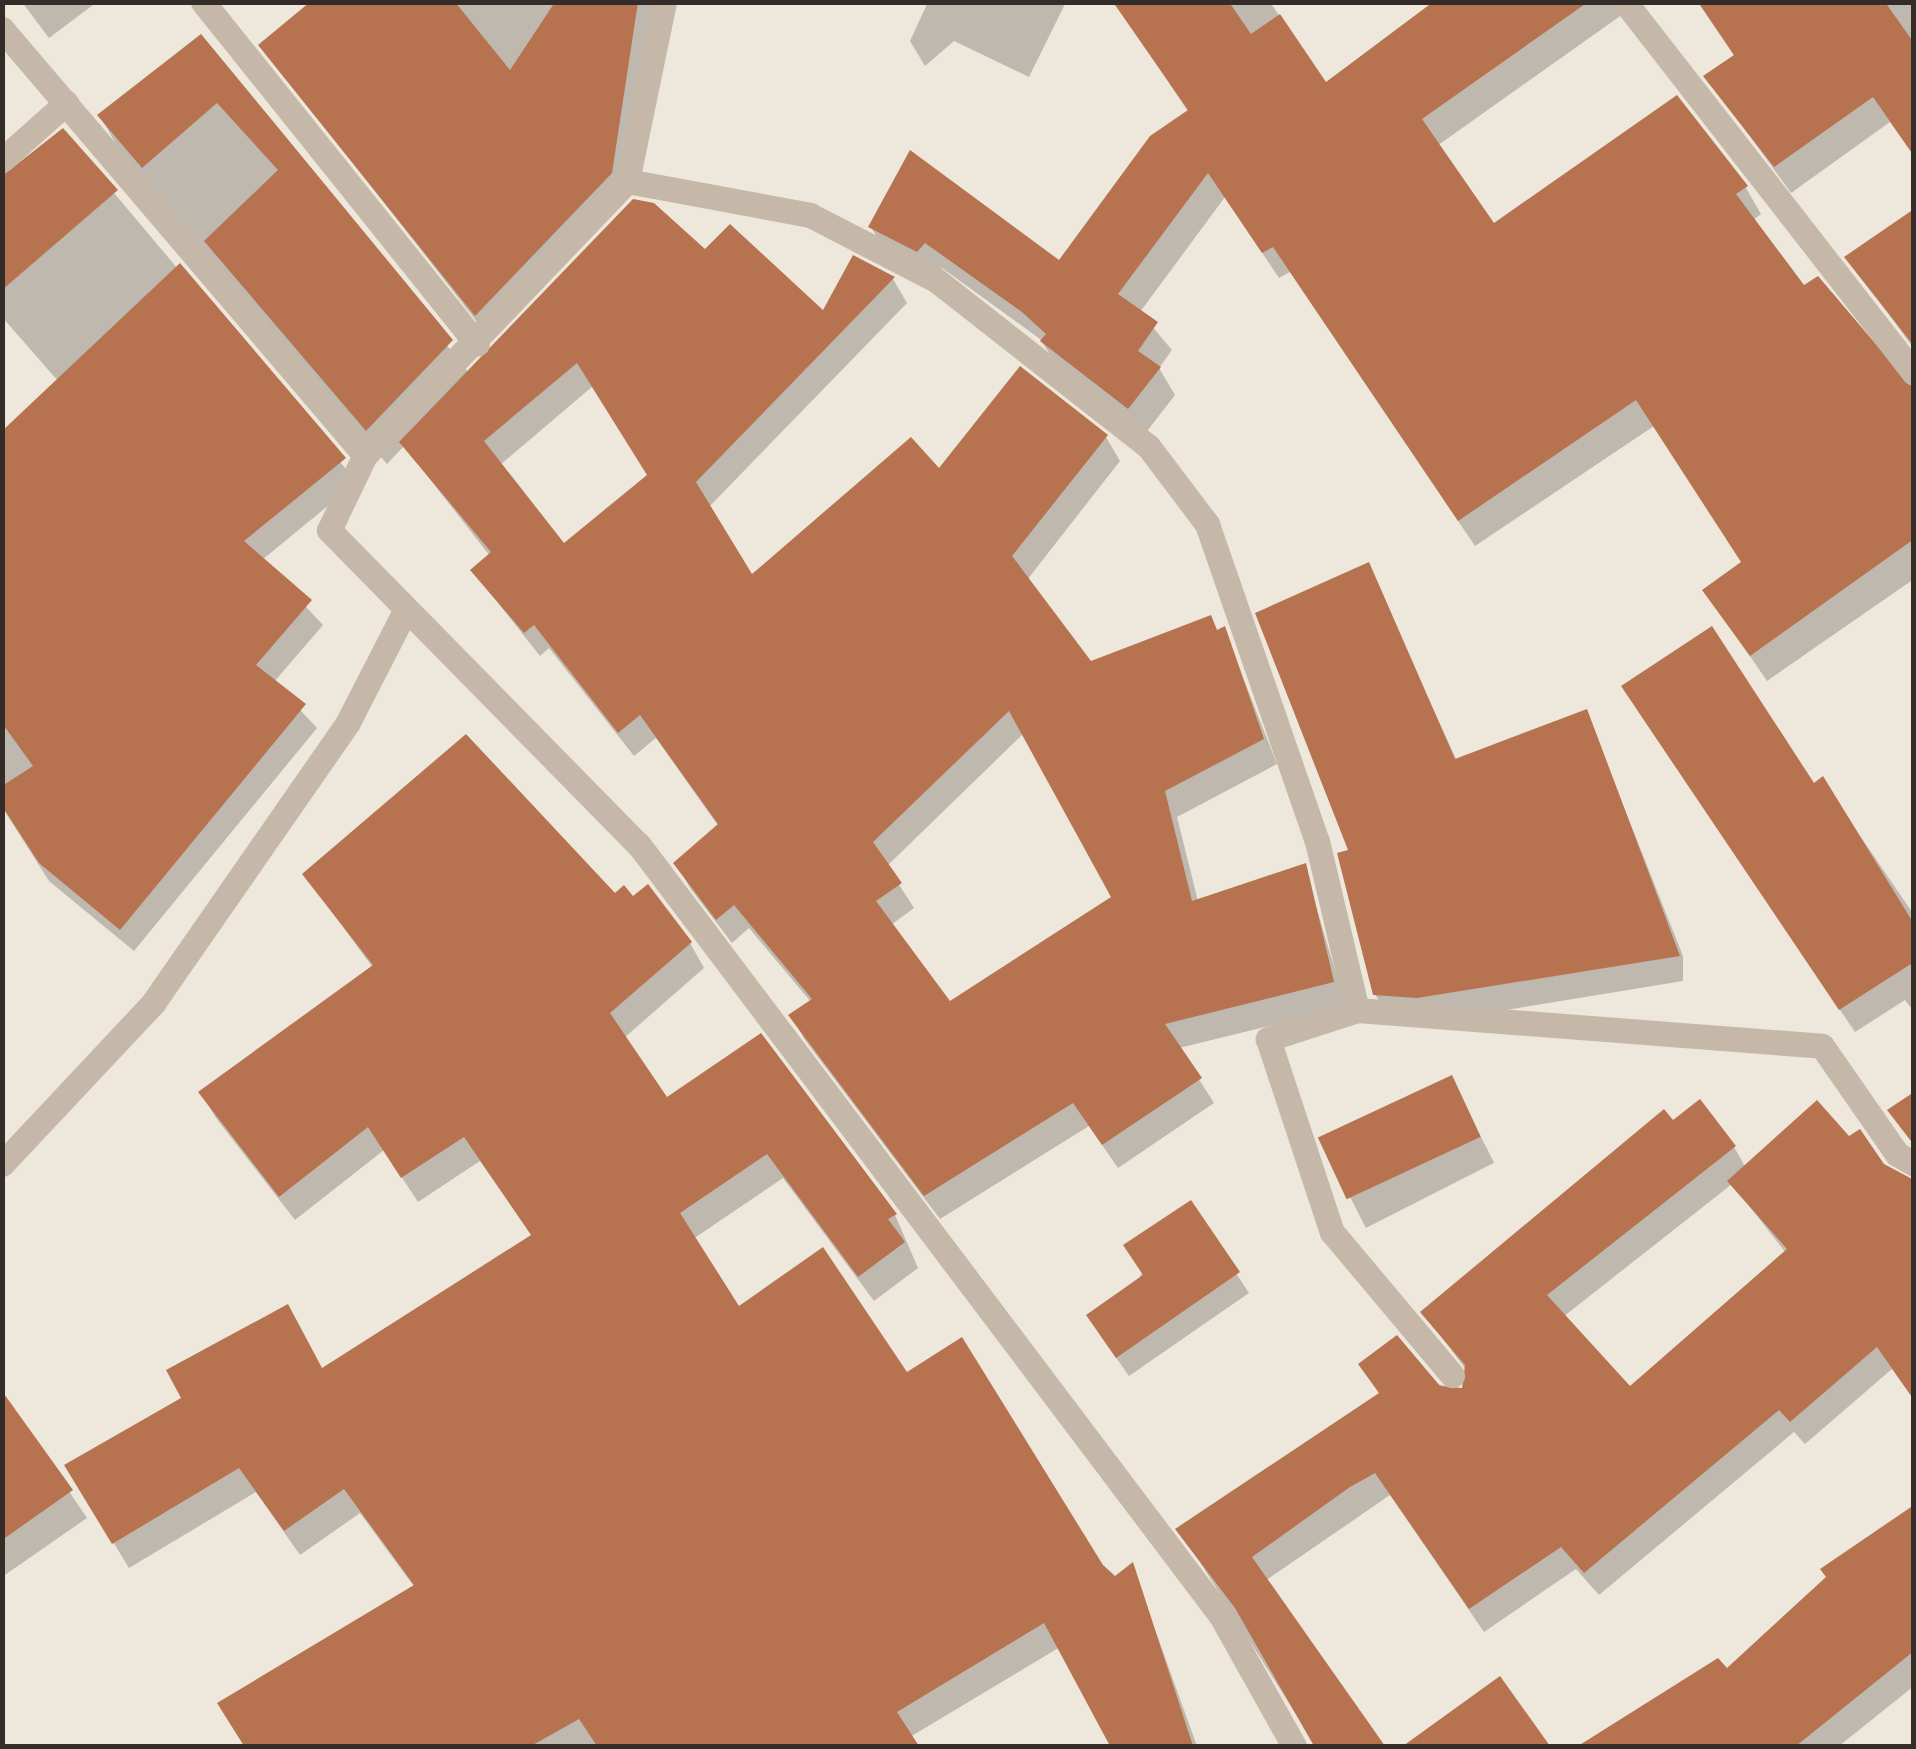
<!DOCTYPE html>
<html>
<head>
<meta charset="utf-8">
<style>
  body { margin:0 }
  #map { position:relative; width:1916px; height:1749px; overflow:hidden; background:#eee7db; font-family:"Noto Sans",sans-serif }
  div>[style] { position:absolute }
  .shadow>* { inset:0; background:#0003; transform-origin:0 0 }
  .building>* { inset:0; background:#b77350; transform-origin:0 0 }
  .minor>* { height:25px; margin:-12.5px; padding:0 12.5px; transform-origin:12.5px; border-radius:12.5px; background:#c5b8a9 }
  span { translate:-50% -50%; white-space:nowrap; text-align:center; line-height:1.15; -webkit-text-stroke:8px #f7f1e7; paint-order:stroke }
  .frame { position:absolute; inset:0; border:5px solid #332c28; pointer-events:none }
</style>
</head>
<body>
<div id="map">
  <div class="shadow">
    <div style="clip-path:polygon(22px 2px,97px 2px,49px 38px)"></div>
    <div style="clip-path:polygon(390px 2px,654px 2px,626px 201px,492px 341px,261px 45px)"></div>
    <div style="clip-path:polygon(928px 2px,1066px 2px,1029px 77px,954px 41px,925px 66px,910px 41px)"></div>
    <div style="clip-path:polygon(1139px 2px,1270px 2px,1326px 86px,1437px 2px,1640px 2px,1437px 146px,1493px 227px,1676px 98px,1746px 188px,1761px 214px,1753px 220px,1804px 288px,1914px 391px,1914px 579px,1767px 681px,1705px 591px,1743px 564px,1654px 426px,1475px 546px,1290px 272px,1279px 278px,1225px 197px,1140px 312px,1172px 350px,1159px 368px,1175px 395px,1144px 435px,1059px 368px,1040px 339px,942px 268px,933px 278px,887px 254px,871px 227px,1060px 264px,1189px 113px,1123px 14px)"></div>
    <div style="clip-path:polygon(1698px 2px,1914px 2px,1914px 156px,1890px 122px,1791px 193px,1707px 77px,1735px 57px)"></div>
    <div style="clip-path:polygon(evenodd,201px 38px,469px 373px,705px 252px,823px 315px,854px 259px,893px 279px,907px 303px,708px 508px,752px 578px,939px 472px,1106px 437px,1120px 461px,1027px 580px,1090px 664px,1224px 629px,1277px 764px,1177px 817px,1198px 901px,1304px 866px,1346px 1007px,1179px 1048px,1214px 1103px,1118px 1168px,1089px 1126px,940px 1219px,805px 1040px,791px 1016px,811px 1002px,749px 928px,732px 943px,690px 888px,676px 863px,719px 827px,656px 738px,634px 756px,549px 648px,540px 656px,473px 571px,490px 556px,404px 446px,387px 464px,120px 151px,100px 116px,201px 38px,593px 386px,649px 476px,563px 546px,500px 465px,593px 386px,201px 38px,1024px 733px,1114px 897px,949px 1005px,891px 925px,914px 908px,887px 866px,1024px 733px)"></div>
    <div style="clip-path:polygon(62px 131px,357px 482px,262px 560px,323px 625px,274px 682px,317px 728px,134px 951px,49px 881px,2px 807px,2px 432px,58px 381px,2px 317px,2px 165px,7px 172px)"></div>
    <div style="clip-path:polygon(1914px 212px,1914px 349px,1848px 258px)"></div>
    <div style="clip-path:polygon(1368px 566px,1457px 761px,1586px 712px,1683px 956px,1683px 981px,1432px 1022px,1389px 1018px,1375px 994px,1351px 851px)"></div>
    <div style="clip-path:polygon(1638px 711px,1813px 786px,1822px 780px,1914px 915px,1914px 1012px,1905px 1000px,1855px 1032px)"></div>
    <div style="clip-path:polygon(305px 875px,614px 896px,690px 943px,704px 968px,624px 1038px,666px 1100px,895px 1215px,918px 1268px,874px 1301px,783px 1178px,693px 1239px,738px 1309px,907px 1375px,1114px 1579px,1132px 1566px,1197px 1746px,1113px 1746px,1060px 1647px,910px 1737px,916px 1746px,246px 1746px,221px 1704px,415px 1588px,360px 1513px,300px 1555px,256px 1492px,129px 1568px,82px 1491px,322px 1371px,533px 1237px,480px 1161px,418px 1202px,384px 1150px,295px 1220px,216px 1118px,201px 1093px,373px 968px)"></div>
    <div style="left:1451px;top:1078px;width:95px;height:144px;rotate:63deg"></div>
    <div style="clip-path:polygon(evenodd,1672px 1123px,1734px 1147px,1746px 1168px,1914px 1214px,1914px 1400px,1892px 1369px,1805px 1444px,1794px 1432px,1599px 1595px,1576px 1569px,1484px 1632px,1390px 1495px,1265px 1581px,1368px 1730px,1344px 1746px,1316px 1746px,1179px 1529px,1380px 1395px,1361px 1364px,1464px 1391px,1467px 1371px,1423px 1312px,1672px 1123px,1732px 1184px,1786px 1253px,1629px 1389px,1563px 1317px,1732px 1184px)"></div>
    <div style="clip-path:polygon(1190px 1203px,1249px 1293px,1129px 1376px,1100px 1335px)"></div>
    <div style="clip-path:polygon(2px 1422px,31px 1435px,87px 1518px,2px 1577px)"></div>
    <div style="clip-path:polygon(1914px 1508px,1914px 1686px,1839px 1746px,1583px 1746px,1718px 1661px,1726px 1671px)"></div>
    <div style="clip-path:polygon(1499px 1680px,1547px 1746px,1441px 1746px,1431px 1729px)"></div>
  </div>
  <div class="building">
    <div style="clip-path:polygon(310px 2px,455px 2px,510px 70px,555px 2px,638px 2px,612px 173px,475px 316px,258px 45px)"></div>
    <div style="clip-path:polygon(1113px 2px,1229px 2px,1251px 34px,1280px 14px,1326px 82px,1433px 2px,1588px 2px,1422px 119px,1494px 223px,1677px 95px,1748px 186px,1736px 194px,1804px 285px,1818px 276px,1914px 389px,1914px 539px,1750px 656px,1702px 590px,1741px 562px,1636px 400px,1458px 521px,1273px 247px,1262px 253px,1208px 173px,1118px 294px,1158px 322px,1138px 351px,1161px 367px,1128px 409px,1040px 341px,1046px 334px,1022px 312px,925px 243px,917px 252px,868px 227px,910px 150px,1059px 260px,1150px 136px,1188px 110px)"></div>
    <div style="clip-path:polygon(1698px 2px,1885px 2px,1914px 43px,1914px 156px,1873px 97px,1774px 167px,1703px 76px,1734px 55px)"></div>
    <div style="clip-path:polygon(201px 34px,453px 340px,366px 431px,204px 241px,278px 170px,217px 103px,142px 168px,97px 115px)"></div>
    <div style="clip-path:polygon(63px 128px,118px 190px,2px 290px,2px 176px)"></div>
    <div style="clip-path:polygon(evenodd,633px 199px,654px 203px,705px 249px,730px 224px,823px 310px,853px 255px,895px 277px,696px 482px,752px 574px,911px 437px,939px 468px,1020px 366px,1108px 435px,1012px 556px,1091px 661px,1211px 615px,1217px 630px,1225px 626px,1264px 739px,1165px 791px,1192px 901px,1306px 863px,1334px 982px,1165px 1024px,1202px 1078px,1102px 1145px,1073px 1103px,924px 1196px,788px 1015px,812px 999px,734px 905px,716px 920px,673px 863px,718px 824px,640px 715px,618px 733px,534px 625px,524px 633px,470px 570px,491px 552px,399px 442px,633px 199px,577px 363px,647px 475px,564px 543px,484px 441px,577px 363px,633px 199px,1009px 711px,1111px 897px,950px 1001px,876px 901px,902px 883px,873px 842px,1009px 711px)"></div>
    <div style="clip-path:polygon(1914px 209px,1914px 346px,1844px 257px)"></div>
    <div style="clip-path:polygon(180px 263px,346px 458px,244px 541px,312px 600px,256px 665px,306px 704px,120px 930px,39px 863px,2px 806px,2px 786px,33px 766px,2px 723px,2px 431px)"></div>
    <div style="clip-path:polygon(1369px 562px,1455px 759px,1587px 709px,1680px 956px,1417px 998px,1373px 995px,1337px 853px,1348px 850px,1255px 613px)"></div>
    <div style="clip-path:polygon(1712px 626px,1814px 783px,1823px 776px,1914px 924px,1914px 962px,1839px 1010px,1621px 686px)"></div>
    <div style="clip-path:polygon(466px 734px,615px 893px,624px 885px,633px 896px,648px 884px,692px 942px,610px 1013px,667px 1097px,761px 1033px,897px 1214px,888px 1219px,905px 1242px,858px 1277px,767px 1154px,680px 1213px,739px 1306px,823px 1247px,907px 1372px,962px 1337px,1103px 1565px,1115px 1576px,1133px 1562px,1193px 1746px,1110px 1746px,1044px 1623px,897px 1712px,919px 1746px,597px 1746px,579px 1719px,531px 1746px,244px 1746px,217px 1703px,414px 1585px,344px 1489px,284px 1531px,239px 1468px,112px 1544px,64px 1465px,181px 1398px,166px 1370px,288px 1304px,322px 1368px,531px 1235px,464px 1137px,401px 1178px,368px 1127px,279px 1197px,198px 1092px,373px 965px,302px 874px)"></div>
    <div style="left:1452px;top:1075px;width:68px;height:148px;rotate:65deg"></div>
    <div style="clip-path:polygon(1914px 1092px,1914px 1145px,1887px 1110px)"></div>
    <div style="clip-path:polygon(1700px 1099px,1736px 1146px,1547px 1295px,1630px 1386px,1787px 1249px,1727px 1181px,1817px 1100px,1849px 1136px,1860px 1129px,1884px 1164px,1914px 1180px,1914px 1400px,1877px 1347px,1790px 1422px,1779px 1410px,1584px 1573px,1561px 1547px,1469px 1609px,1375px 1473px,1350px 1487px,1252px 1557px,1385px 1746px,1314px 1746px,1235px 1608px,1175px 1529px,1379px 1393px,1358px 1364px,1397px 1335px,1440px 1386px,1462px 1388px,1465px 1365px,1420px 1312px,1664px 1109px,1673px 1120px)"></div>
    <div style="clip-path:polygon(1191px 1200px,1240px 1272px,1116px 1358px,1086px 1315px,1143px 1275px,1123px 1245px)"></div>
    <div style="clip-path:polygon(2px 1391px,73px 1490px,2px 1540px)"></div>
    <div style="clip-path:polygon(1914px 1505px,1914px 1651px,1796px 1746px,1578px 1746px,1718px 1658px,1727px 1668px,1826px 1577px,1820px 1569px)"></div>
    <div style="clip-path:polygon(1500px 1676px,1550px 1746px,1403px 1746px)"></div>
  </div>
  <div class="minor">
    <div style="left:203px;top:2px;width:438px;rotate:51.3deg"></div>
    <div style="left:664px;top:2px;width:183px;rotate:101.7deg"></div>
    <div style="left:627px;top:181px;width:379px;rotate:133.7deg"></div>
    <div style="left:365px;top:455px;width:83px;rotate:115.6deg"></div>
    <div style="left:329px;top:530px;width:442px;rotate:45.5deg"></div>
    <div style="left:639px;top:845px;width:966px;rotate:52.95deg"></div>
    <div style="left:1221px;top:1616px;width:149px;rotate:60.7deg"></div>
    <div style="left:1625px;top:2px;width:470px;rotate:52.1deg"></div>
    <div style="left:2px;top:29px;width:560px;rotate:49.57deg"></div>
    <div style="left:2px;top:160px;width:86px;rotate:-41.7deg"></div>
    <div style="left:627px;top:181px;width:186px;rotate:10.5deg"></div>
    <div style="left:810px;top:215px;width:142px;rotate:27.3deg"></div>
    <div style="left:936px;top:280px;width:269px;rotate:38.1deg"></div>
    <div style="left:1148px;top:446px;width:98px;rotate:52.9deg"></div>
    <div style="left:1207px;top:524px;width:336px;rotate:70.9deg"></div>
    <div style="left:1317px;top:841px;width:174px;rotate:76.7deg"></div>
    <div style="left:1357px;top:1010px;width:94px;rotate:162deg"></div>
    <div style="left:1268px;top:1039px;width:203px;rotate:71.7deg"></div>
    <div style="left:1332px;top:1232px;width:187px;rotate:50deg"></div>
    <div style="left:1357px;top:1010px;width:466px;rotate:4.4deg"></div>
    <div style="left:1822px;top:1046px;width:131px;rotate:55.2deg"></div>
    <div style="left:1897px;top:1154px;width:20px;rotate:30deg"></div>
    <div style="left:2px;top:1164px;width:221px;rotate:-46.8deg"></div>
    <div style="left:153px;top:1003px;width:342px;rotate:-55.2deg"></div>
    <div style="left:348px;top:722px;width:125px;rotate:-62.8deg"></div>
  </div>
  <div class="frame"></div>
</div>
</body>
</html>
